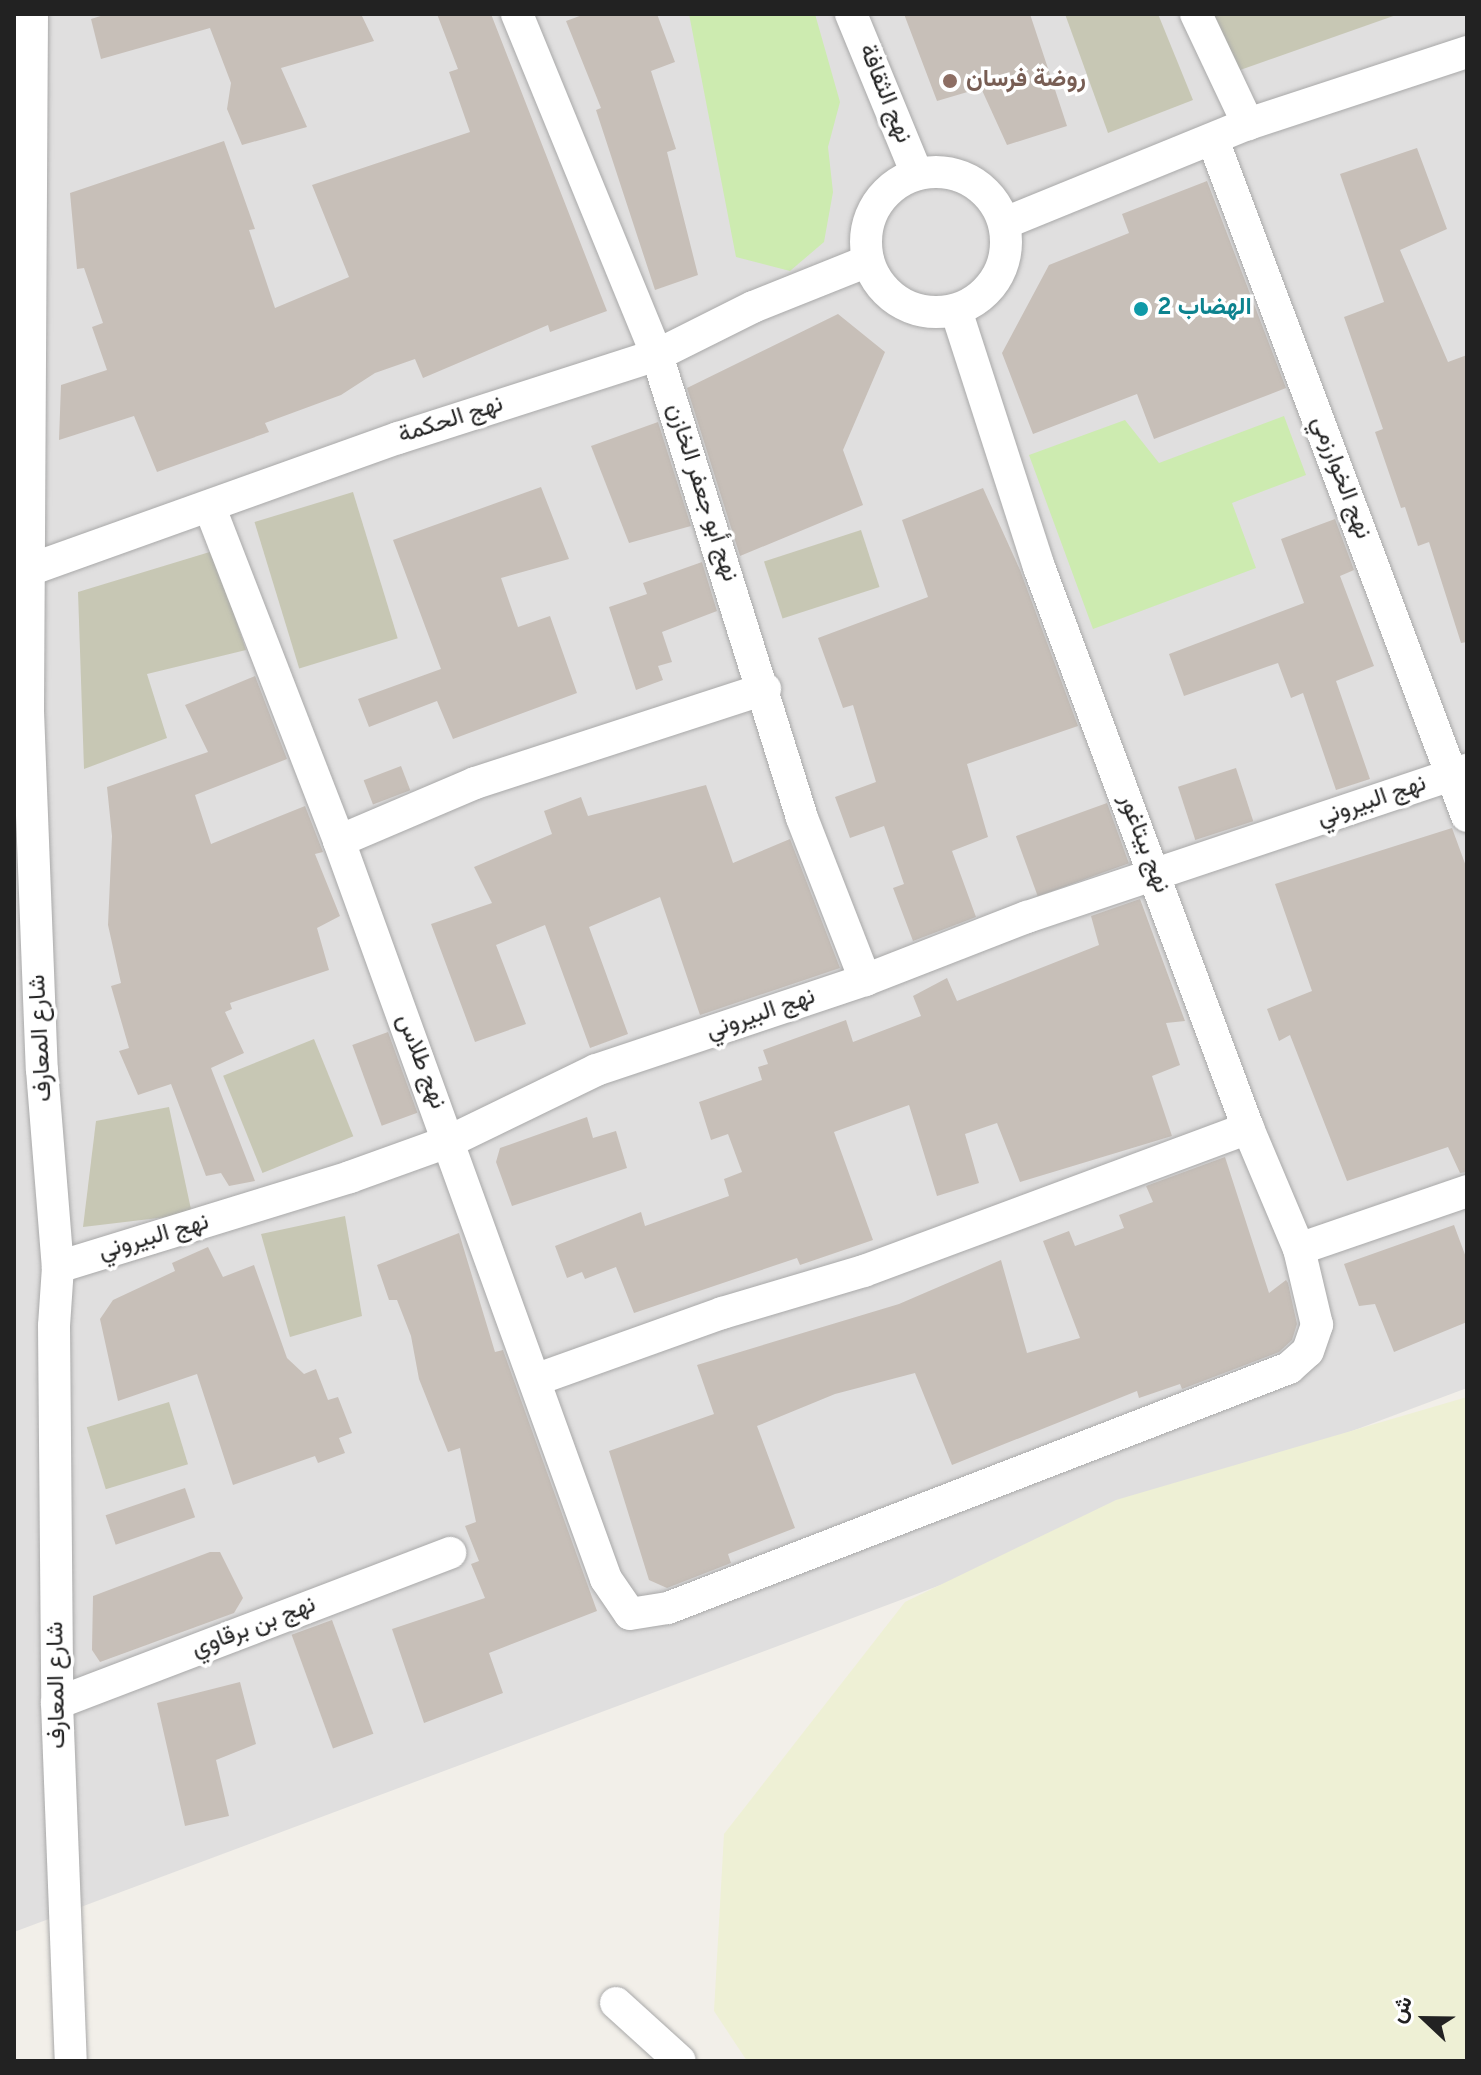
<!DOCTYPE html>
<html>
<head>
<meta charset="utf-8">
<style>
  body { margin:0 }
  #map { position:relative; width:1481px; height:2075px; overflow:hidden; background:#f2efe9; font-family:Overpass,Vazirmatn,sans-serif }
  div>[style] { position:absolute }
  .residential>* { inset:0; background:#e0dfdf }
  .construction>* { inset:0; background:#c7c7b4; transform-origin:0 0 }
  .farmland>* { inset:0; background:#eef0d5 }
  .grass>* { inset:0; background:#cdebb0 }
  .building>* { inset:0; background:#c7bfb8; transform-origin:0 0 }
  .roads { filter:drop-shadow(0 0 2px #a9a9a9) drop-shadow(0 0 2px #a9a9a9) }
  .minor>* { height:32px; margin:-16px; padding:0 16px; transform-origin:16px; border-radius:16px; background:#fff }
  .minor>.ring { margin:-16px; padding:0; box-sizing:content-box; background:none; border:32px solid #fff; border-radius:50% }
  .dots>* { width:22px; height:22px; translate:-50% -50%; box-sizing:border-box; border:4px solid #fff; border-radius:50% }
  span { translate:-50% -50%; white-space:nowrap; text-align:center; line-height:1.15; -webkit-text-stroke:7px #fff; paint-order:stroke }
  .education-label { font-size:24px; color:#785e54; font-weight:700 }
  .left { translate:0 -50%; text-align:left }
  .street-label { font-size:24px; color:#222 }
  .culture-label { font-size:24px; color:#0d838f; font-weight:700 }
  .frame { position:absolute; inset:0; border:16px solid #222; pointer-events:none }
  .north { position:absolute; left:1385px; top:1979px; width:80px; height:80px; -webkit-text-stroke:6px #fff; paint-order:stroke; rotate:292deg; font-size:22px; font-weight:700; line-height:32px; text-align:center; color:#222 }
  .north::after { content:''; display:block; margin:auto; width:28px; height:36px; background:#222; clip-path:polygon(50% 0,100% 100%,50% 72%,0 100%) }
</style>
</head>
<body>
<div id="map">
  <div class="residential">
    <div style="clip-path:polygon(14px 14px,1467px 14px,1467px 1388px,14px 1932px)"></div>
  </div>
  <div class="construction">
    <div style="clip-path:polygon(1065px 14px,1158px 14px,1193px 100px,1108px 133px)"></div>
    <div style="clip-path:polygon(1205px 14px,1399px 14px,1226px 75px)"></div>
    <div style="left:353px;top:492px;width:153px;height:103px;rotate:73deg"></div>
    <div style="left:861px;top:530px;width:60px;height:102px;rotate:72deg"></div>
    <div style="clip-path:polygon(213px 551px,246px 650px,147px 674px,167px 738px,84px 769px,78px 592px)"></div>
    <div style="left:314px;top:1039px;width:105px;height:98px;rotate:68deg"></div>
    <div style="clip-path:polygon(169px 1107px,192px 1214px,83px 1227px,96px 1121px)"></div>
    <div style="clip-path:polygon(345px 1216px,362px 1316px,290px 1337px,261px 1234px)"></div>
    <div style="left:169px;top:1402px;width:65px;height:86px;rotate:73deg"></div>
  </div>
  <div class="farmland">
    <div style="clip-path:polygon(1467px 1397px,1467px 2061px,747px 2061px,714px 2011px,724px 1834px,905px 1602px,1116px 1500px)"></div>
  </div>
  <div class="grass">
    <div style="clip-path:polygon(689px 14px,815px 14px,840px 102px,828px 147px,833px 192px,824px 242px,790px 271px,736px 257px)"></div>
    <div style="clip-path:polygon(1284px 416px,1306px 475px,1232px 503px,1256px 568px,1093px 629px,1029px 455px,1125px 420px,1159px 463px)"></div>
  </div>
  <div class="building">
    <div style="clip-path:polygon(107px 14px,361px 14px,374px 41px,281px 68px,307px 127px,242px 145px,227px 109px,231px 83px,210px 28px,101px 59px,91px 19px)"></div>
    <div style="clip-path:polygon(437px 14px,491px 14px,607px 311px,550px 332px,548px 325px,423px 378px,415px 359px,375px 373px,341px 395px,265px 423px,269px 432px,157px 472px,134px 416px,59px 440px,61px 385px,107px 370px,92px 327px,103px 323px,84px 268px,77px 269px,70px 193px,224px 141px,255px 229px,249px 230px,275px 308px,349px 277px,312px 185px,470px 132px,449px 72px,458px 69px)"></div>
    <div style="clip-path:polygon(585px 14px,657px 14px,675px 62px,651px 71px,676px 149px,667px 152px,698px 275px,655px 290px,596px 110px,601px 108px,566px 21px)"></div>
    <div style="clip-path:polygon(904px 14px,1030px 14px,1067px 126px,1007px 145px,981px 88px,937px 101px)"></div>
    <div style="clip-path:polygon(1417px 148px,1447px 229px,1400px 250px,1448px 362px,1467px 355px,1467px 642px,1461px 643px,1429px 542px,1418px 546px,1405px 507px,1401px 508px,1375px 432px,1383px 429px,1344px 317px,1384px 302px,1340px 174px)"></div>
    <div style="clip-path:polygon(1207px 181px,1286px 388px,1154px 439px,1137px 394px,1033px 434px,1002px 353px,1049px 265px,1129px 233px,1122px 214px)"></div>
    <div style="clip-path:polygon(838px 314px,885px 352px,843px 450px,863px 505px,740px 556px,687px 388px)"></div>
    <div style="clip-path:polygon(658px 422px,691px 526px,629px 543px,591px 446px)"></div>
    <div style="clip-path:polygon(541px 487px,569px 559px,501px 578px,518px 627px,550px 616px,577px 693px,453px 739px,437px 701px,369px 727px,358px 699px,441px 669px,393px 540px)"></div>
    <div style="clip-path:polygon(983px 488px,1020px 570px,1078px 726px,967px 764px,988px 837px,952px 851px,976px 917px,913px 941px,893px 888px,904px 884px,884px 826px,850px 838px,835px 797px,876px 782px,853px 705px,843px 708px,818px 638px,928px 597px,902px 520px)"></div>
    <div style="clip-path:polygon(1335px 519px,1354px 570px,1340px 576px,1374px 666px,1336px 681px,1370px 779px,1336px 790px,1303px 693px,1291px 698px,1278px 663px,1184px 696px,1169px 654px,1304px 603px,1281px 539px)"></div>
    <div style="clip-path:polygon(702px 562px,717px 611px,662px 632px,672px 662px,658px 666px,663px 680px,636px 690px,609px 607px,647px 594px,643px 583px)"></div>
    <div style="clip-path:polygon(255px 676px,287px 759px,195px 795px,211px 844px,305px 806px,323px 852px,315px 854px,340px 916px,317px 928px,329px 970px,230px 1003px,232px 1009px,225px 1012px,244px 1053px,211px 1068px,255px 1181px,229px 1186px,221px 1173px,206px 1176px,171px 1084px,138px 1095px,119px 1051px,129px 1048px,111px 986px,121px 983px,108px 925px,112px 836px,107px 787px,208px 752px,185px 705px)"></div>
    <div style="left:401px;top:766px;width:26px;height:40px;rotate:69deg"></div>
    <div style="left:1236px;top:768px;width:56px;height:61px;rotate:72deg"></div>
    <div style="clip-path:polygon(706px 785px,733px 863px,790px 839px,840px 968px,700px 1015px,660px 897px,589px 927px,628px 1034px,590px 1048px,545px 925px,496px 945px,526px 1024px,475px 1042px,431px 924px,492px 903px,474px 867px,552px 834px,544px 811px,581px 797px,588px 816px)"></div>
    <div style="left:1107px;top:803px;width:64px;height:97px;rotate:70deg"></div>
    <div style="clip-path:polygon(1452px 828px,1467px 869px,1467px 1172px,1460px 1173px,1448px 1147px,1347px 1181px,1290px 1035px,1279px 1041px,1267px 1009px,1312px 991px,1275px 884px)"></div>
    <div style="clip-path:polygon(1140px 899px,1185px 1021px,1166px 1023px,1180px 1065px,1152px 1076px,1172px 1136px,1020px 1182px,997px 1123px,965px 1134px,979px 1183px,937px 1196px,909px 1105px,834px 1132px,873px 1240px,800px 1265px,797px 1258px,634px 1313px,616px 1267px,585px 1279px,582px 1272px,567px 1278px,555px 1246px,641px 1212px,645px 1226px,729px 1196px,724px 1179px,742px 1172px,728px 1134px,711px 1140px,699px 1102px,762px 1080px,758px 1067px,768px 1064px,763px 1050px,846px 1020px,853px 1042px,921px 1016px,913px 996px,947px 978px,957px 1001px,1099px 945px,1091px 916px)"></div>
    <div style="left:388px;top:1032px;width:86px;height:38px;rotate:70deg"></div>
    <div style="clip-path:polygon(587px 1117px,593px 1138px,616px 1131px,627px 1168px,512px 1206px,496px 1162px,500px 1148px)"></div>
    <div style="clip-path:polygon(1225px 1157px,1269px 1293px,1286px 1280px,1288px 1283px,1297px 1324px,1292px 1340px,1279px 1352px,1182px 1389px,1180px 1384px,1139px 1398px,1137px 1391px,952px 1465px,915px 1373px,835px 1394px,757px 1426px,795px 1528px,728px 1554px,731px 1563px,667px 1588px,649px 1580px,609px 1451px,714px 1414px,697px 1365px,899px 1304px,1001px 1260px,1027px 1353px,1080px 1338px,1043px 1241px,1069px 1231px,1075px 1246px,1124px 1228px,1119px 1215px,1153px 1202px,1146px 1186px)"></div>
    <div style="clip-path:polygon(1454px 1225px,1467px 1260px,1467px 1322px,1394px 1352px,1375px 1304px,1359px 1306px,1344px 1264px)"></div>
    <div style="clip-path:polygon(459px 1233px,495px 1352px,503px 1350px,597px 1611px,489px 1653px,503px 1693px,424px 1723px,392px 1629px,485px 1598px,471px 1564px,479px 1561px,465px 1526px,476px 1522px,460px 1448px,448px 1452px,419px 1379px,411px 1336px,397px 1300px,389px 1300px,377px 1265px)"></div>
    <div style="clip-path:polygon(208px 1247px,223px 1277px,254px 1265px,287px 1358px,304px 1374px,316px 1369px,328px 1400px,338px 1397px,352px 1433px,339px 1438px,345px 1453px,318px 1463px,315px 1456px,233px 1485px,197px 1374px,118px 1401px,100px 1319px,113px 1300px,175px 1271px,172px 1263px)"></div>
    <div style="left:185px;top:1488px;width:31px;height:84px;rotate:71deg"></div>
    <div style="clip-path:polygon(210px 1552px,220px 1552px,243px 1598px,234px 1613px,100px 1662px,92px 1650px,93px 1596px)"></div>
    <div style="left:332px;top:1620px;width:121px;height:43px;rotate:70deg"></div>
    <div style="clip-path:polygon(240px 1682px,256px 1744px,216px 1760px,229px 1816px,185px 1826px,157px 1703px)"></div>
  </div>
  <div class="roads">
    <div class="minor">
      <div style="left:32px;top:14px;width:697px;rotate:90.33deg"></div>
      <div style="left:28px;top:711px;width:359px;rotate:87.8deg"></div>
      <div style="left:42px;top:1070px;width:198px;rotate:85.4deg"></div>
      <div style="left:58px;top:1267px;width:59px;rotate:93.9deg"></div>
      <div style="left:54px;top:1326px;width:377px;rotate:89.5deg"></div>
      <div style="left:57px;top:1703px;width:358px;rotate:87.8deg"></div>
      <div style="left:517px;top:14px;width:369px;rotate:67.7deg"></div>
      <div style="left:657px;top:355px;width:485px;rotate:72.6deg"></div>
      <div style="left:802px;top:818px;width:174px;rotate:68.7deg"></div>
      <div style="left:851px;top:14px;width:173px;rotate:67.6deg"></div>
      <div style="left:1196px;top:14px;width:122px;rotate:64.7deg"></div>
      <div style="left:1213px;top:140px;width:722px;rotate:69.41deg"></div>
      <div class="ring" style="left:866px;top:172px;width:108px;height:108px"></div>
      <div style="left:1005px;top:223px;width:262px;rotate:-22.2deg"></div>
      <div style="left:1248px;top:124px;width:231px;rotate:-18.2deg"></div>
      <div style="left:210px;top:508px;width:357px;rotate:68.8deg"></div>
      <div style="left:339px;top:841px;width:785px;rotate:70.11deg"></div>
      <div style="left:606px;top:1579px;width:42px;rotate:55.6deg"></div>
      <div style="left:630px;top:1614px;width:38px;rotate:-9deg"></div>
      <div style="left:668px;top:1608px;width:666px;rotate:-21.13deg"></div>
      <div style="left:1289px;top:1368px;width:25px;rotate:-42deg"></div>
      <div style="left:1308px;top:1351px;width:28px;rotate:-71deg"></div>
      <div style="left:1317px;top:1325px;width:78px;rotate:-103.3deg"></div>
      <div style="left:1299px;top:1249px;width:131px;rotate:-112.9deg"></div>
      <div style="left:1248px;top:1128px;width:599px;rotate:-110.43deg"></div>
      <div style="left:1039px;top:567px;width:270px;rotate:-107.9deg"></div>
      <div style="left:29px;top:570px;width:392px;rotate:-19.7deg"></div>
      <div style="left:398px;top:438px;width:272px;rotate:-17.8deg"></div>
      <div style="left:657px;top:355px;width:107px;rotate:-26.6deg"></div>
      <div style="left:753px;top:307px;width:124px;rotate:-21.8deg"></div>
      <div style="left:339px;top:841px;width:148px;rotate:-23.1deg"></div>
      <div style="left:475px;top:783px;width:305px;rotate:-18deg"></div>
      <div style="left:1299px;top:1249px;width:178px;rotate:-19deg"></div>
      <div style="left:58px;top:1267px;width:306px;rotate:-17.1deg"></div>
      <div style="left:350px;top:1177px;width:106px;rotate:-19.8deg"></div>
      <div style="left:450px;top:1141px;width:162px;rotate:-25.9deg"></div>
      <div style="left:596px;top:1070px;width:284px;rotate:-18.5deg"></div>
      <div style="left:865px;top:980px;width:174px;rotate:-21.3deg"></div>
      <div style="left:1027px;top:917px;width:464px;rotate:-18.5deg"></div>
      <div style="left:535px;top:1380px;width:199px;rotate:-19.7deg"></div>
      <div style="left:722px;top:1313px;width:148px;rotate:-16.5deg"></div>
      <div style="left:864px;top:1271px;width:410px;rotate:-20.4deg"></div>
      <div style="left:57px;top:1703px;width:421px;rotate:-20.9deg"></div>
      <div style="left:616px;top:2003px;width:86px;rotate:42.2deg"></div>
    </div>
  </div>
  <div class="dots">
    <div style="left:950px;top:81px;background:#8d6e63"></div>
    <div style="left:1141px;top:309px;background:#0f9aa8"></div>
  </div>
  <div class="education-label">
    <span class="left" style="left:966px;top:81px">روضة فرسان</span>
  </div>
  <div class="street-label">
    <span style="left:884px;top:94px;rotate:68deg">نهج الثقافة</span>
    <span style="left:451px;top:421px;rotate:-18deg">نهج الحكمة</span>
    <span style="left:1340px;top:478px;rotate:69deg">نهج الخوارزمي</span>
    <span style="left:701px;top:493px;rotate:72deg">نهج أبو جعفر الخازن</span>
    <span style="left:1372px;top:802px;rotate:-19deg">نهج البيروني</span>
    <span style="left:1143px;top:844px;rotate:69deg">نهج بيتاغور</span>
    <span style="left:761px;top:1015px;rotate:-19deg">نهج البيروني</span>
    <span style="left:42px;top:1038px;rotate:-93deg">شارع المعارف</span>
    <span style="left:420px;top:1062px;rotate:69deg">نهج طلاس</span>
    <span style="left:154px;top:1238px;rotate:-16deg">نهج البيروني</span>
    <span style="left:254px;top:1628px;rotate:-21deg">نهج بن برقاوي</span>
    <span style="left:58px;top:1685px;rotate:-91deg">شارع المعارف</span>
  </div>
  <div class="culture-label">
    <span class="left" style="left:1157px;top:309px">الهضاب 2</span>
  </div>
  <div class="frame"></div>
  <div class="north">ش</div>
</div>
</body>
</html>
